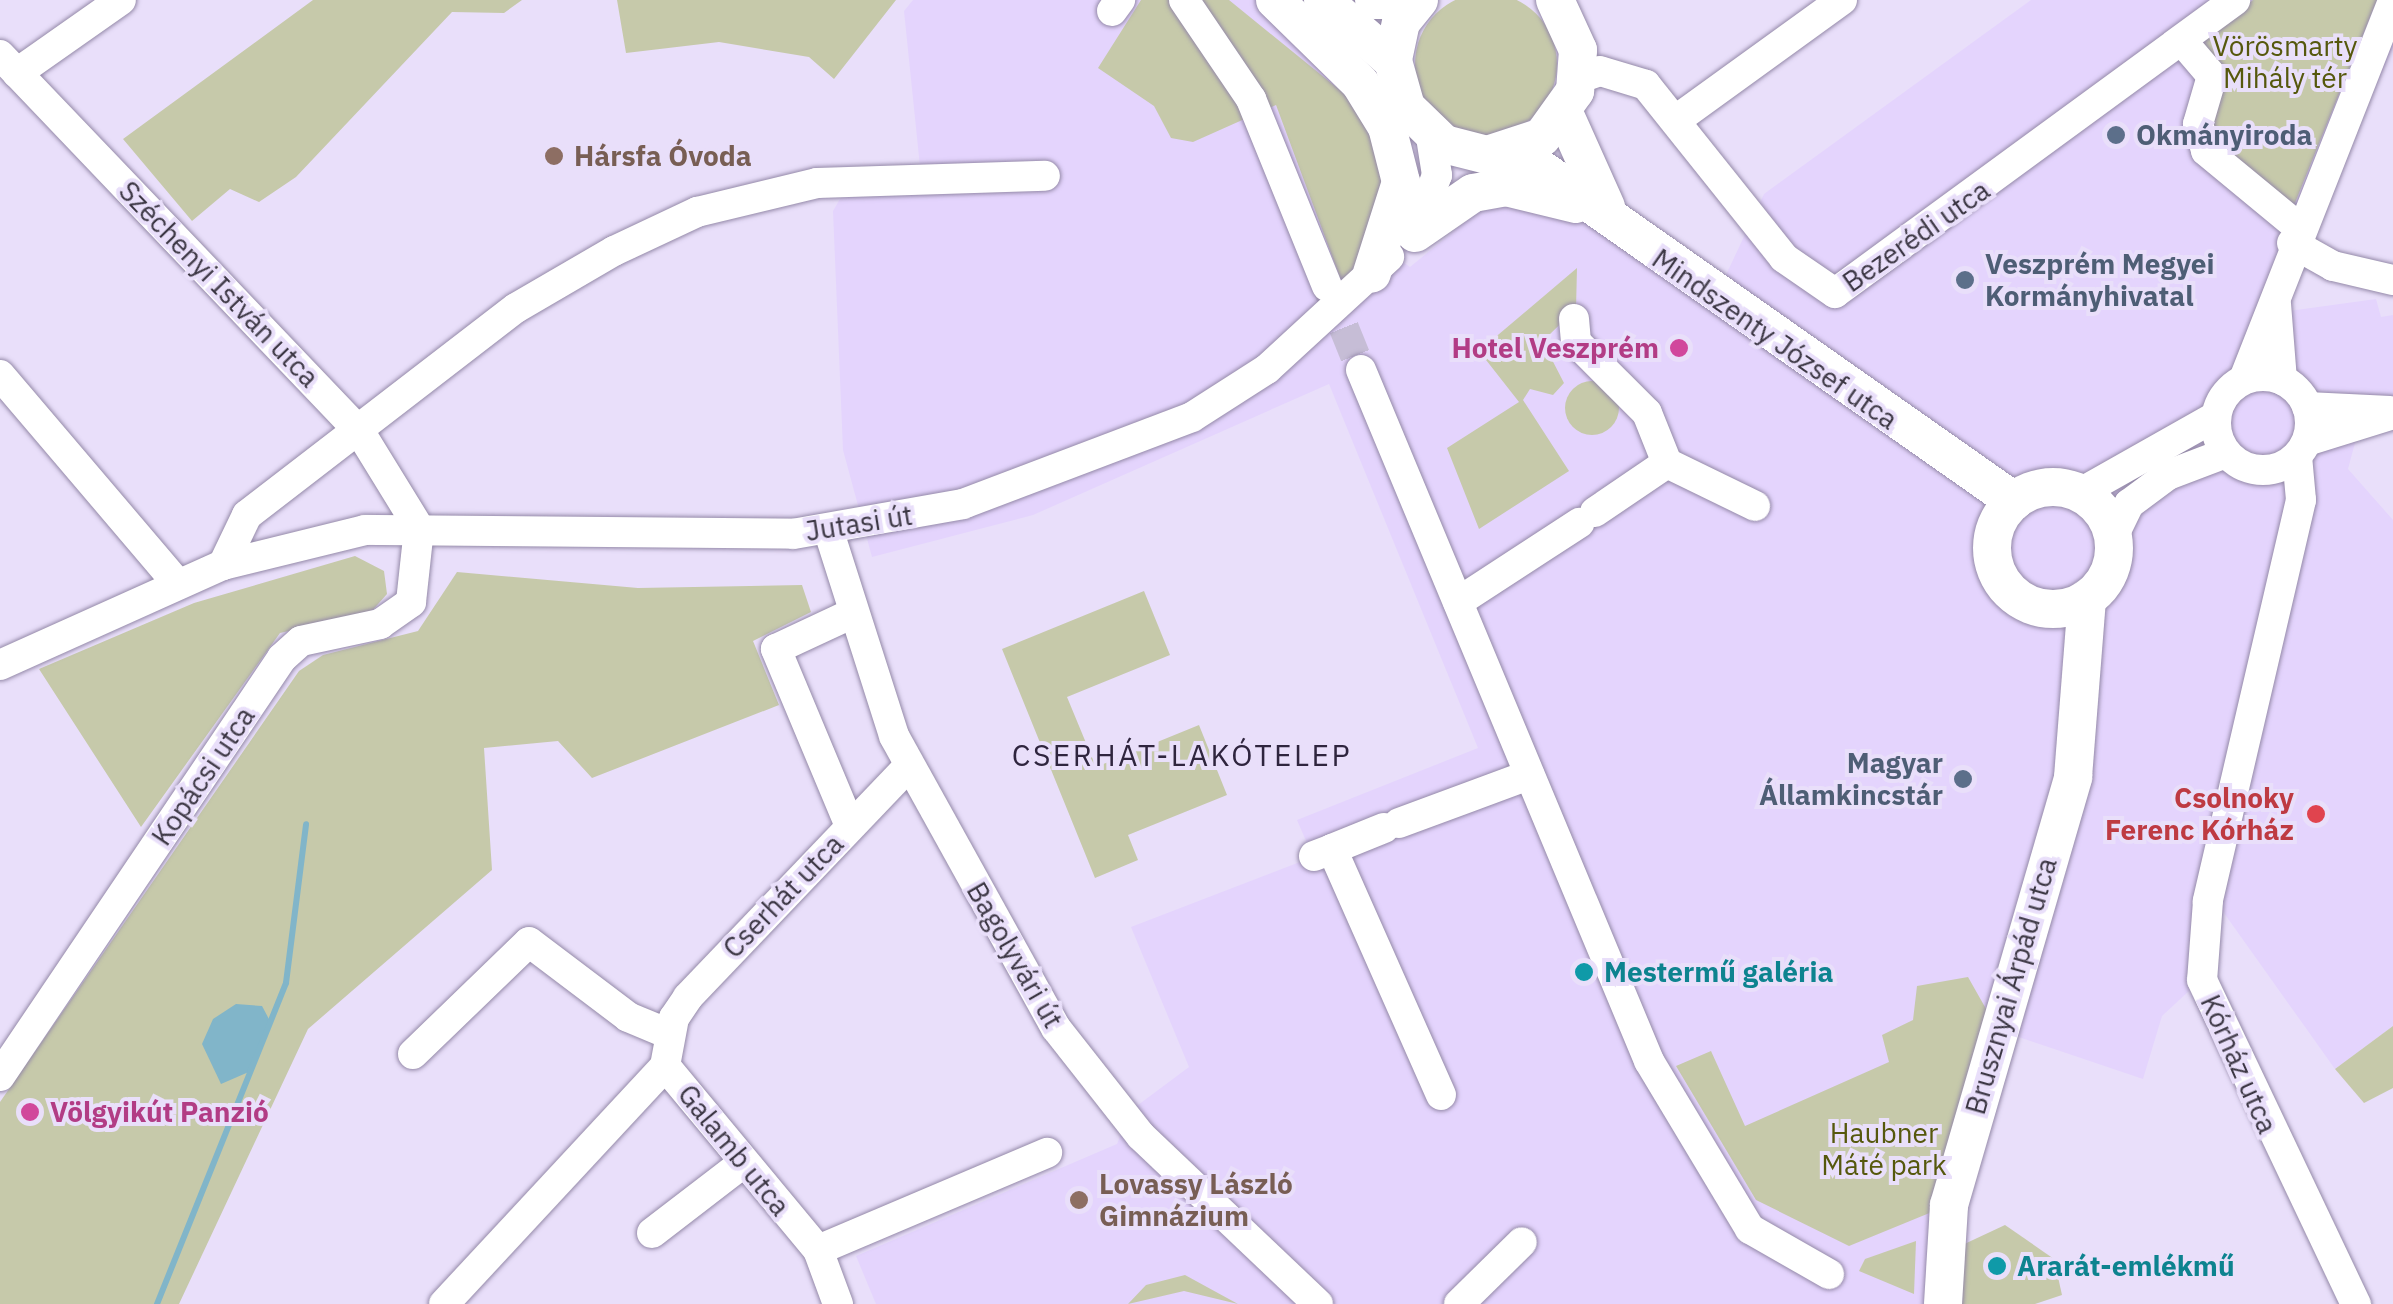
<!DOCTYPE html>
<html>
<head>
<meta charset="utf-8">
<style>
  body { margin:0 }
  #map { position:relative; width:2393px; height:1304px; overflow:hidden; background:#e9dffa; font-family:"IBM Plex Sans",sans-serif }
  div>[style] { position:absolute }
  .built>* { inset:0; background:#e4d4fd }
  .green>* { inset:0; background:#c6c9aa }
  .round { border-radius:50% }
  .water>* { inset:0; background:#81b5c9 }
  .stream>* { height:6px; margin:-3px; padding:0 3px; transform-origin:3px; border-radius:3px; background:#81b5c9 }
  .minor-tunnel>* { height:30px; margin-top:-15px; transform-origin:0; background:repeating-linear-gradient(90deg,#c6bdd6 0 30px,transparent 0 45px) }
  .roads { filter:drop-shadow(0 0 2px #9489a8) drop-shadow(0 0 2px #9489a8) }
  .minor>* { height:30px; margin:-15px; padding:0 15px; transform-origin:15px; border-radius:15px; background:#fff }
  .minor>.ring { margin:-15px; padding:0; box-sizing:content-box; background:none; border:30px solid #fff; border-radius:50% }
  .major>* { height:38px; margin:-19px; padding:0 19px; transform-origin:19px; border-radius:19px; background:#fff }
  .major>.ring { margin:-19px; padding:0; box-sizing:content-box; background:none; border:38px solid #fff; border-radius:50% }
  .dots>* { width:28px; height:28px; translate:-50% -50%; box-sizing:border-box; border:5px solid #e9dffa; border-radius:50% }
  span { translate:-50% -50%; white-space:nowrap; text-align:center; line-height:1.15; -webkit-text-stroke:8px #e9dffa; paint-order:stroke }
  .park-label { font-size:28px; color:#56580d }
  .service-label { font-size:28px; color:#4e5e75; font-weight:700 }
  .left { translate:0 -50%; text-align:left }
  .right { translate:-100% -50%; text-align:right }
  .education-label { font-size:28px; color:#785e54; font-weight:700 }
  .street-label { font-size:28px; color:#3c3744 }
  .hotel-label { font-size:28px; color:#b23c85; font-weight:700 }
  .health-label { font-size:28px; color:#be3a42; font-weight:700 }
  .culture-label { font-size:28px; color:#0d838f; font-weight:700 }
  .neighbourhood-label { font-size:30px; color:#2f253e; letter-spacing:2.5px }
</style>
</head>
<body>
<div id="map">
  <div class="built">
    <div style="clip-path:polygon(913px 0,1262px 0,1327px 70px,1351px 122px,1356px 229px,1410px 267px,1504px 190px,1725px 277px,1764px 194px,2031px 0,2393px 0,2393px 47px,2293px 275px,2289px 311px,2376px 299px,2381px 317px,2393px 315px,2393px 430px,2356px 439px,2348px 469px,2393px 520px,2393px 1026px,2335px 1069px,2219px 906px,2217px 965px,2162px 1016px,2143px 1079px,1998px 1030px,1943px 1304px,876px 1304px,856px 1256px,1117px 1144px,1130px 1111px,1189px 1067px,1131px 927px,1313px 857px,1297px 820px,1478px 748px,1329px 384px,1033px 515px,872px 557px,843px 450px,833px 211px,847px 187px,922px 186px,904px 11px)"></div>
  </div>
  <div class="green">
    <div class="round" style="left:1415px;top:-7px;width:142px;height:142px"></div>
    <div style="clip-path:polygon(313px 0,522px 0,504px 13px,452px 12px,296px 177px,259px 202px,230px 189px,192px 221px,123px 139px)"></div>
    <div style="clip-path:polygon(617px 0,896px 0,834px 79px,809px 57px,719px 42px,626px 53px)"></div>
    <div style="clip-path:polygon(1141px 0,1229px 0,1357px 104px,1397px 202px,1348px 299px,1276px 105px,1193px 142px,1171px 138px,1154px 106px,1098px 68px)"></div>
    <div style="clip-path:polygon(2253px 0,2377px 0,2293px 208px,2215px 144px,2199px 42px)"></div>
    <div style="clip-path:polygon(1577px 268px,1576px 309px,1550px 334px,1547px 350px,1564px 383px,1553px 395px,1530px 389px,1523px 400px,1569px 471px,1479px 529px,1447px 448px,1519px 402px,1479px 351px)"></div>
    <div class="round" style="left:1565px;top:381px;width:54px;height:54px"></div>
    <div style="clip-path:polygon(355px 556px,384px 571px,387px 594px,371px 612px,280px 633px,141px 827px,39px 669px,194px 603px)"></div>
    <div style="clip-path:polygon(457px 572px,638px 588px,802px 585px,811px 612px,753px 641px,779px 705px,592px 778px,558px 741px,484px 748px,492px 870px,308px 1029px,179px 1304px,0 1304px,0 1102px,299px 671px,323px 655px,418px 631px)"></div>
    <div style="clip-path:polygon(1144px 591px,1170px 655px,1067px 697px,1096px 767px,1199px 725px,1227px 795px,1128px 835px,1138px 860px,1095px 878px,1002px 649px)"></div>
    <div style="clip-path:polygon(1968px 977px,1998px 1030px,1949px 1205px,1849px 1246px,1756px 1200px,1676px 1066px,1711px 1051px,1745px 1126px,1889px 1062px,1882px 1035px,1913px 1020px,1917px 986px)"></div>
    <div style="clip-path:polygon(2393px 1026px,2393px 1088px,2364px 1103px,2335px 1069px)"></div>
    <div style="clip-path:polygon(2005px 1225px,2054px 1259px,2062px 1295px,2035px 1304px,1943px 1304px,1943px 1254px)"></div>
    <div style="clip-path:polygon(1916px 1241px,1914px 1294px,1859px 1271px,1865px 1259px)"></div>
    <div style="clip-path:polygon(1185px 1275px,1238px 1304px,1184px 1291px,1128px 1304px,1146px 1285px)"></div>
  </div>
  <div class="water">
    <div style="clip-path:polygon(236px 1004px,262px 1006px,270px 1021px,251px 1071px,221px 1084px,202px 1044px,213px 1019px)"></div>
  </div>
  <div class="stream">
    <div style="left:157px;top:1304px;width:346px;rotate:-68.1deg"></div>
    <div style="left:286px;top:983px;width:160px;rotate:-82.8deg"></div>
  </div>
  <div class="minor-tunnel">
    <div style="left:1327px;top:286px;width:91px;rotate:68deg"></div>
  </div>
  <div class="roads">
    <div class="minor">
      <div style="left:1184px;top:0;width:120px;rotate:55.9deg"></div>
      <div style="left:1251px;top:99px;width:202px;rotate:67.9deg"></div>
      <div style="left:1112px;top:11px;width:14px;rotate:-54deg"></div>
      <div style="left:2182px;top:41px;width:46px;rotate:49.4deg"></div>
      <div style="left:2212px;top:76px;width:50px;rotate:106.3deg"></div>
      <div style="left:2198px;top:124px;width:28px;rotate:73deg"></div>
      <div style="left:2206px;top:151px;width:118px;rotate:39.5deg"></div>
      <div style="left:0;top:55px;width:521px;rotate:46.32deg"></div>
      <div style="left:360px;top:432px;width:113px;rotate:58.4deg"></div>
      <div style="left:17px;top:73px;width:127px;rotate:-35.1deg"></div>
      <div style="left:1577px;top:79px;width:24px;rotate:-19deg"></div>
      <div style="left:1600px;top:71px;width:48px;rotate:16.9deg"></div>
      <div style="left:1646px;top:85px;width:221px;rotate:51.4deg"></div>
      <div style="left:1784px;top:258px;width:62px;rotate:34.5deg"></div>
      <div style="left:1835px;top:293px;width:496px;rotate:-36.2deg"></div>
      <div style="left:1676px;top:120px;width:205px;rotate:-35.9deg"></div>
      <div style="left:1415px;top:233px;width:62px;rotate:-69.2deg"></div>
      <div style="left:1437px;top:175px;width:39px;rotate:-99deg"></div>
      <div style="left:2292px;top:243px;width:47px;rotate:29.3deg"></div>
      <div style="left:2333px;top:266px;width:62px;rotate:13.1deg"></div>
      <div style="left:2276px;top:304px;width:76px;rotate:85.5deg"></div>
      <div style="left:1574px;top:319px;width:23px;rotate:85deg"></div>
      <div style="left:1576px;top:342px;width:100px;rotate:45deg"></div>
      <div style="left:1647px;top:413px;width:54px;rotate:68.2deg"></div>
      <div style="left:1667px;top:463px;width:87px;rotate:145.8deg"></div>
      <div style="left:1361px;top:370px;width:749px;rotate:67.37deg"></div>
      <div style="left:1649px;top:1061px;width:196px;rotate:59deg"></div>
      <div style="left:1750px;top:1229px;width:91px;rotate:29.7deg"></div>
      <div style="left:0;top:375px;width:275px;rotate:49.6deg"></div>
      <div class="ring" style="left:2216px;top:376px;width:64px;height:64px"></div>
      <div style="left:2244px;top:379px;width:406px;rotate:-68.5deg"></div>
      <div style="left:2307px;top:407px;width:83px;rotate:2.8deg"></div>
      <div style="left:2307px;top:441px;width:90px;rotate:-17.4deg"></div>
      <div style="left:2297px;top:456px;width:44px;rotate:84.8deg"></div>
      <div style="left:2301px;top:500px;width:412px;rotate:103.1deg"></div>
      <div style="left:2208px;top:901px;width:79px;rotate:94.3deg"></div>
      <div style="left:2202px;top:980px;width:359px;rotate:64.6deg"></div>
      <div style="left:1667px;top:463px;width:98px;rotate:26deg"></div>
      <div style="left:2080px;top:493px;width:155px;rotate:-29.4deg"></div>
      <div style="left:829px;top:532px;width:214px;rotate:72.3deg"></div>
      <div style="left:894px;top:736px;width:334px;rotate:61deg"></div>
      <div style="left:1056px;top:1028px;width:137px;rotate:51.8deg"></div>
      <div style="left:1141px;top:1136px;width:244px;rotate:43.5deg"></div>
      <div style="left:2113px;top:537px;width:37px;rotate:-64deg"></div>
      <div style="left:2129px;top:504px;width:49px;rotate:-36.6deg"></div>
      <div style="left:2168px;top:475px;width:62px;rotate:-20.8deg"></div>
      <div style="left:223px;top:565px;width:55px;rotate:-64.4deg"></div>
      <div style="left:247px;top:515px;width:339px;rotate:-37.6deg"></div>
      <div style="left:516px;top:308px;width:113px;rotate:-30.2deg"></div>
      <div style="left:614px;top:251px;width:92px;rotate:-25.2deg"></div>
      <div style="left:697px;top:212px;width:123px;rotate:-13.6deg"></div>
      <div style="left:817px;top:183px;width:228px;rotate:-1.8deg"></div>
      <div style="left:1458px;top:602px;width:145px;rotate:-33.1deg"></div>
      <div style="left:0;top:665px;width:244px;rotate:-24.2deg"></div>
      <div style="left:223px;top:565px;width:146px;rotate:-13.8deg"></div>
      <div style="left:365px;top:530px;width:428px;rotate:0.5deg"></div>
      <div style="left:793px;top:534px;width:173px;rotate:-10deg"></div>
      <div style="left:963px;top:504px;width:245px;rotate:-20.8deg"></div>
      <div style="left:1192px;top:417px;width:89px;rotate:-32.6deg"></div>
      <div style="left:1267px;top:369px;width:166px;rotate:-42.6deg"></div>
      <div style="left:1399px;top:823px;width:139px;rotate:-20.3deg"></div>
      <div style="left:850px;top:826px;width:192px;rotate:-112.7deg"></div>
      <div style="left:776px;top:649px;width:83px;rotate:-25deg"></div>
      <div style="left:1332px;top:849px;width:56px;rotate:-22deg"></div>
      <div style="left:1314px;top:856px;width:19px;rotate:-21deg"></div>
      <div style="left:1332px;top:849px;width:269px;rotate:66.1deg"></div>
      <div style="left:413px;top:1054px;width:161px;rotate:-44deg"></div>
      <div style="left:529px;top:942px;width:124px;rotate:37.1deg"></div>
      <div style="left:628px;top:1017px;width:44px;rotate:22.5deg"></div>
      <div style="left:0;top:1076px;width:504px;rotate:-55.99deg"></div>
      <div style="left:282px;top:658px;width:25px;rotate:-42deg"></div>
      <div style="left:301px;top:641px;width:81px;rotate:-12.1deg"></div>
      <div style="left:380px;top:624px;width:38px;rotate:-35deg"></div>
      <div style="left:411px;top:602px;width:74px;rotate:-83.8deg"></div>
      <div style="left:652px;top:1233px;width:113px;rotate:-37.5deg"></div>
      <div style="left:818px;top:1250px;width:249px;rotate:-23deg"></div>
      <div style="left:444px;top:1304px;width:325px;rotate:-47.1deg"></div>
      <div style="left:838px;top:1304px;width:58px;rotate:-110.3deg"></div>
      <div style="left:818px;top:1250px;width:239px;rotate:-129.7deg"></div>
      <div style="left:665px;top:1066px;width:49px;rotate:-79.4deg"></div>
      <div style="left:674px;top:1018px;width:25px;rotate:-56deg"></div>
      <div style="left:688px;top:997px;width:318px;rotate:-46.3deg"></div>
      <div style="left:1459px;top:1304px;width:88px;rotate:-44.5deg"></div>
    </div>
    <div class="major">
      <div style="left:1275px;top:0;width:119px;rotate:44.3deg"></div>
      <div style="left:1360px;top:83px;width:52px;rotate:58.5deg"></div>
      <div style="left:1387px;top:127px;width:57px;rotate:75.7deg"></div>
      <div style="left:1401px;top:182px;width:96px;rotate:107.7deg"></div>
      <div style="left:1323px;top:0;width:93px;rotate:41.1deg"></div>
      <div style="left:1374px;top:0;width:19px"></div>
      <div style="left:1419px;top:0;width:28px;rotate:129deg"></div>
      <div style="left:1401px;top:22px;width:40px;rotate:102deg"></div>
      <div style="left:1393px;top:61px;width:48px;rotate:74.2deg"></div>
      <div style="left:1406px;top:107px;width:53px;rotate:44.2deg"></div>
      <div style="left:1444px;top:144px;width:44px;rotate:14.3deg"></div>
      <div style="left:1487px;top:155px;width:58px;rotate:-18.1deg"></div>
      <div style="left:1542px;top:137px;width:57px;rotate:-54.3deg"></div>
      <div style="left:1575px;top:91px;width:41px;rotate:-85.8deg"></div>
      <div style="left:1578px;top:50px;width:55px;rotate:-114.7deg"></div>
      <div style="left:1564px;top:113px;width:103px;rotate:65.9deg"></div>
      <div style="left:1514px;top:150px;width:611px;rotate:35.07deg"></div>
      <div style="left:1415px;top:233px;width:70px;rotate:-34.6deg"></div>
      <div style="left:1473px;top:193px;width:34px;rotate:-10deg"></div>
      <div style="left:1506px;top:187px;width:72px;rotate:13.7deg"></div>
      <div class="ring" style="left:1992px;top:487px;width:84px;height:84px"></div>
      <div style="left:1943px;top:1304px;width:99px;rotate:-86.5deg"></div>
      <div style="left:1949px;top:1205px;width:446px;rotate:-73.8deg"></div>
      <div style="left:2073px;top:777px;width:179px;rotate:-85.5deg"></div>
    </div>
  </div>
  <div class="dots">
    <div style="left:2116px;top:135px;background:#5c6f8a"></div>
    <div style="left:554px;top:156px;background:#8d6e63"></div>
    <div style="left:1965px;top:280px;background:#5c6f8a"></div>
    <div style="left:1679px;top:348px;background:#d1479c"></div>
    <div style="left:1963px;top:779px;background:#5c6f8a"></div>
    <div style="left:2316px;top:814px;background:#e0444e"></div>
    <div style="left:1584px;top:972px;background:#0f9aa8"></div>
    <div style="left:30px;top:1112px;background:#d1479c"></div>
    <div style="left:1079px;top:1200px;background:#8d6e63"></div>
    <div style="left:1997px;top:1266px;background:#0f9aa8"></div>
  </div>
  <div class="park-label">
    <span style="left:2285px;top:62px">Vörösmarty<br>Mihály tér</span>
    <span style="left:1884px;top:1149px">Haubner<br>Máté park</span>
  </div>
  <div class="service-label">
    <span class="left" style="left:2136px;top:135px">Okmányiroda</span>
    <span class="left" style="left:1985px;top:280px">Veszprém Megyei<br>Kormányhivatal</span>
    <span class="right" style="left:1943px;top:779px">Magyar<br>Államkincstár</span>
  </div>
  <div class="education-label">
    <span class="left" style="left:574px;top:156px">Hársfa Óvoda</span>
    <span class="left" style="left:1099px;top:1200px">Lovassy László<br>Gimnázium</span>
  </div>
  <div class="street-label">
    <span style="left:1916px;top:236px;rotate:-35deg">Bezerédi utca</span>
    <span style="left:219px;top:284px;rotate:46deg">Széchenyi István utca</span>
    <span style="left:1775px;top:339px;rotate:35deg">Mindszenty József utca</span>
    <span style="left:859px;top:523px;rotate:-9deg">Jutasi út</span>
    <span style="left:203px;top:776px;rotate:-56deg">Kopácsi utca</span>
    <span style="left:783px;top:896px;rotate:-46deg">Cserhát utca</span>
    <span style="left:1015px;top:955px;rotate:60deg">Bagolyvári út</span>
    <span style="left:2011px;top:986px;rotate:-74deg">Brusznyai Árpád utca</span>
    <span style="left:2239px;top:1064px;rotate:66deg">Kórház utca</span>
    <span style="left:734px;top:1150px;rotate:51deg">Galamb utca</span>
  </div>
  <div class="hotel-label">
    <span class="right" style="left:1659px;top:348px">Hotel Veszprém</span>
    <span class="left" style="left:50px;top:1112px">Völgyikút Panzió</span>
  </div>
  <div class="health-label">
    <span class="right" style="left:2294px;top:814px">Csolnoky<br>Ferenc Kórház</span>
  </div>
  <div class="culture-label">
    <span class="left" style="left:1604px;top:972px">Mestermű galéria</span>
    <span class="left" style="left:2017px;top:1266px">Ararát-emlékmű</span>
  </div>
  <div class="neighbourhood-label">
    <span style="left:1182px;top:755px">CSERHÁT-LAKÓTELEP</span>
  </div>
</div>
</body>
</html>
